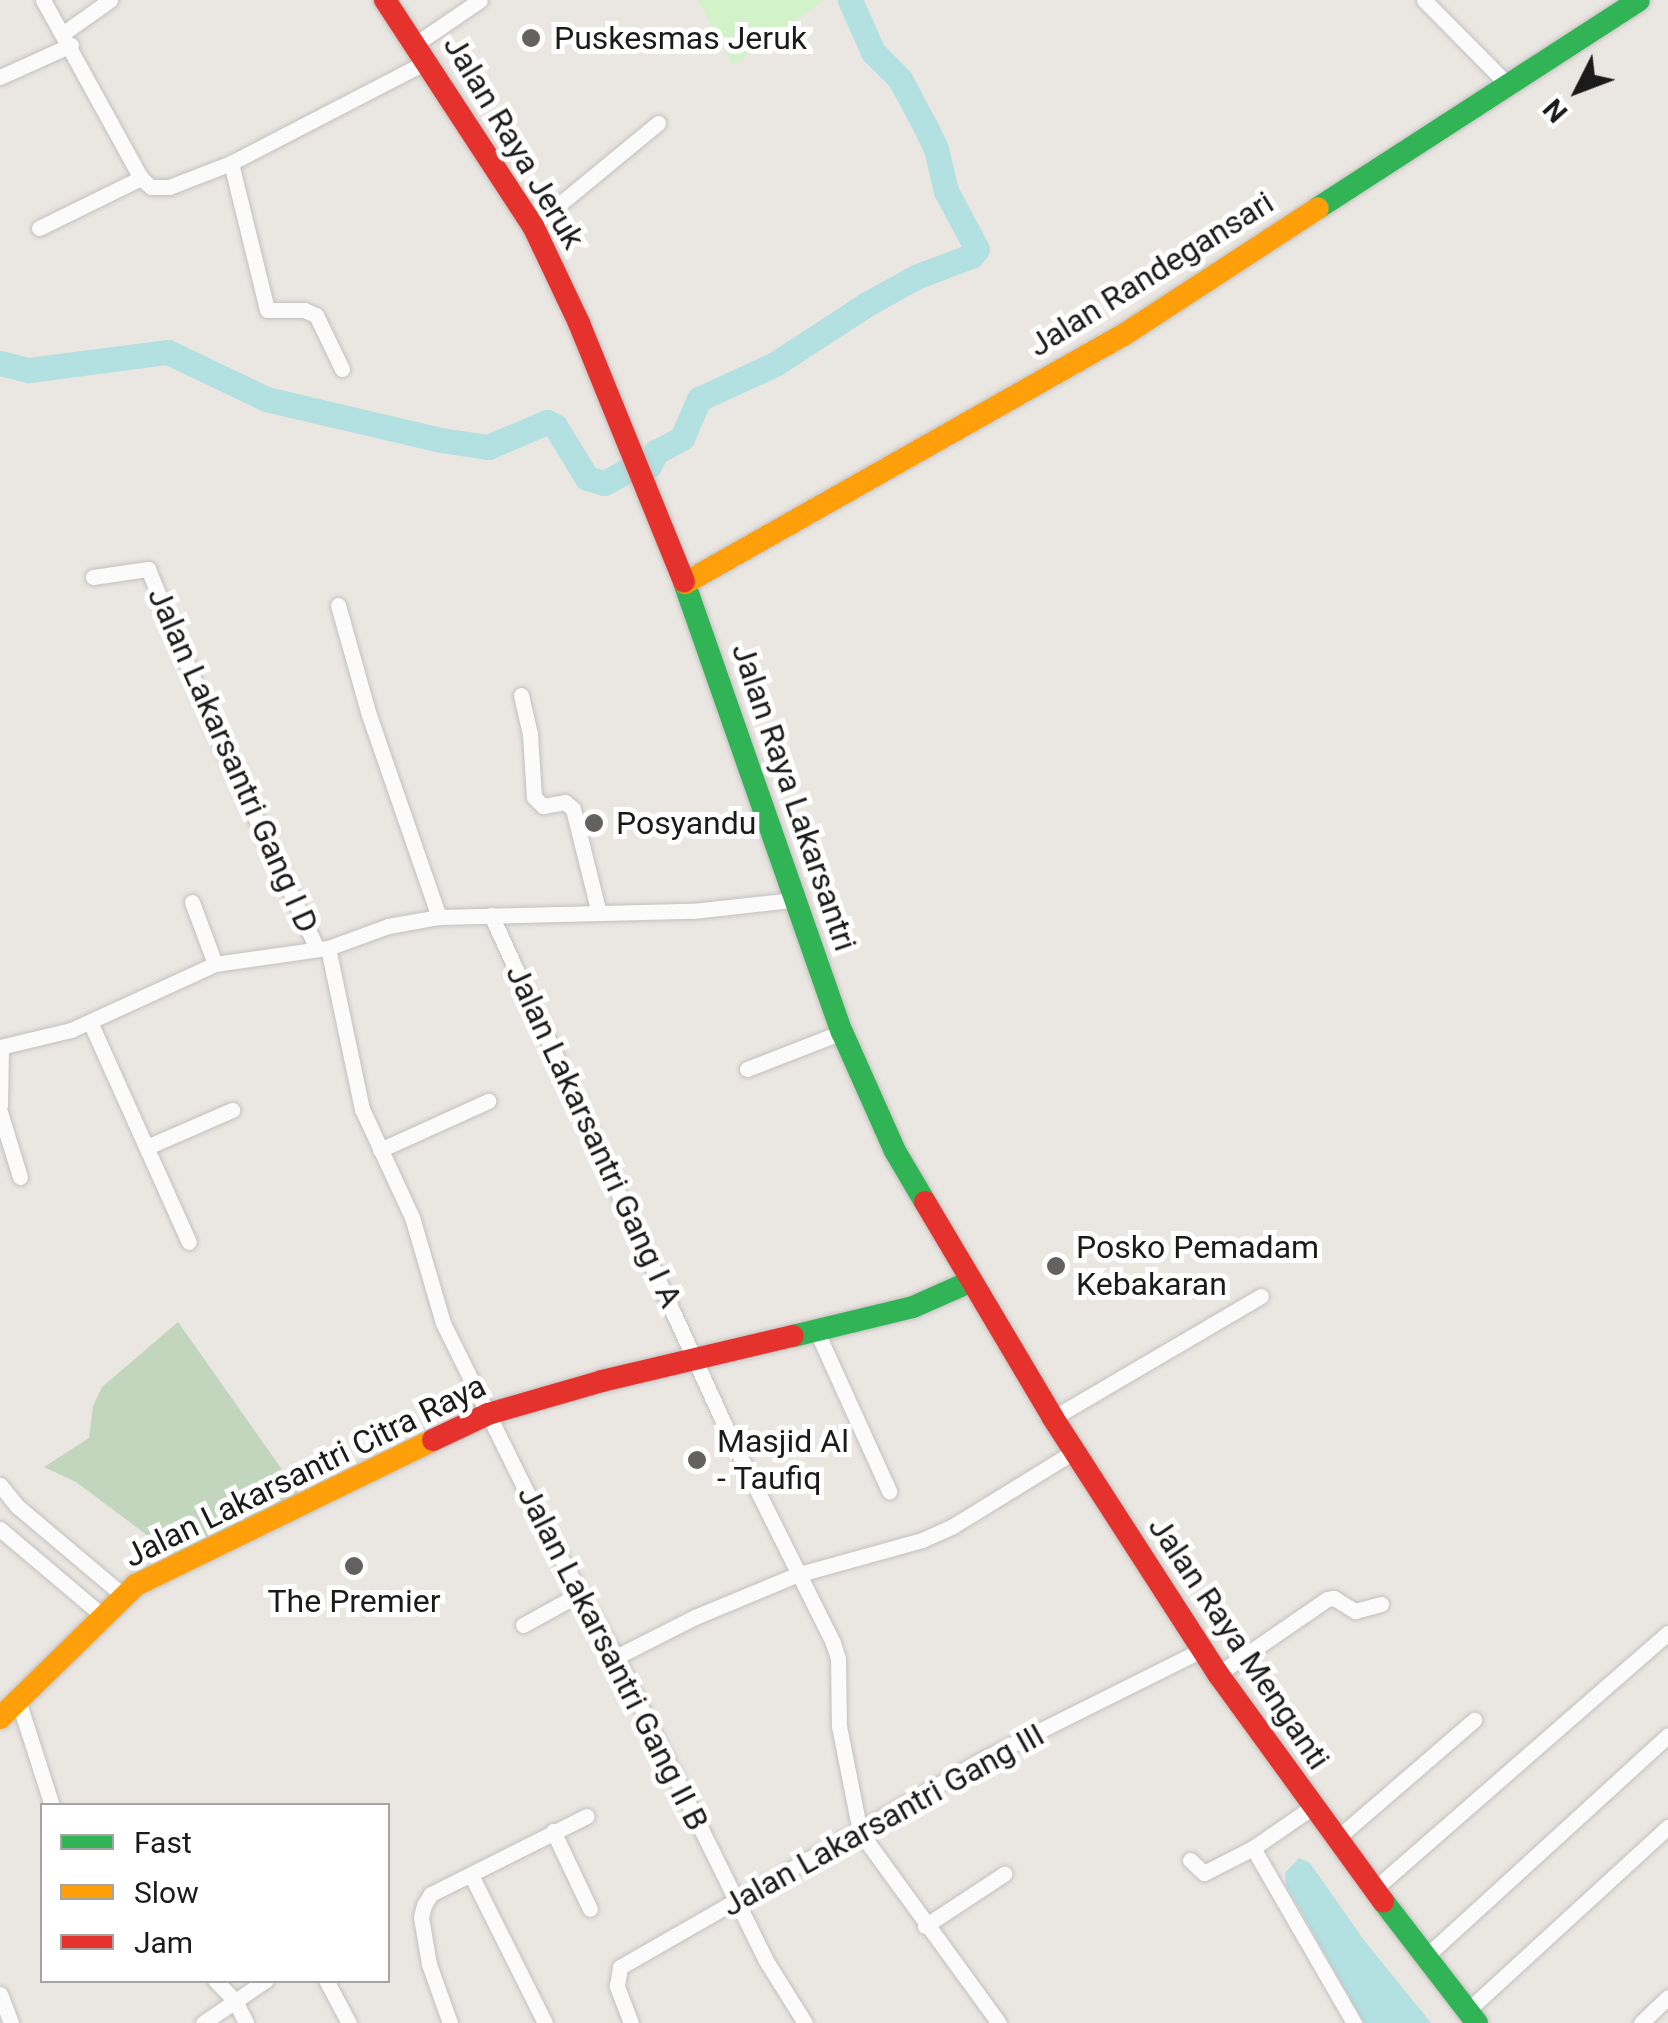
<!DOCTYPE html>
<html>
<head>
<meta charset="utf-8">
<style>
  body { margin:0 }
  #map { position:relative; width:1668px; height:2023px; overflow:hidden; background:#eae6e2; font-family:Roboto,sans-serif }
  div>[style] { position:absolute }
  .cemetery>* { inset:0; background:#c1d6bd }
  .park>* { inset:0; background:#d2f3ca }
  .water>* { inset:0; background:#b3e0e1 }
  .river>* { height:25px; margin:-12.5px; padding:0 12.5px; transform-origin:12.5px; border-radius:12.5px; background:#b3e0e1 }
  .roads { filter:drop-shadow(0 0 2px #c2c1bf) drop-shadow(0 0 2px #c2c1bf) }
  .street>* { height:15px; margin:-7.5px; padding:0 7.5px; transform-origin:7.5px; border-radius:7.5px; background:#fcfbfb }
  .fast>* { height:22px; margin:-11px; padding:0 11px; transform-origin:11px; border-radius:11px; background:#30b455 }
  .slow>* { height:22px; margin:-11px; padding:0 11px; transform-origin:11px; border-radius:11px; background:#ff9f0a }
  .jam>* { height:22px; margin:-11px; padding:0 11px; transform-origin:11px; border-radius:11px; background:#e5322d }
  .dots>* { width:28px; height:28px; translate:-50% -50%; box-sizing:border-box; border:5px solid #fff; border-radius:50% }
  span { translate:-50% -50%; white-space:nowrap; text-align:center; line-height:1.15; -webkit-text-stroke:10px #fff; paint-order:stroke }
  .poi-label { font-size:32px; color:#1b1b1b }
  .left { translate:0 -50%; text-align:left }
  .street-label { font-size:32px; color:#1b1b1b }
  .legend { position:absolute; left:40px; top:1803px; width:350px; height:180px; box-sizing:border-box; background:#fff; border:2px solid #a4a4a4; margin:0; padding:12px 18px; list-style:none; font-size:30px; color:#1b1b1b }
  .legend li { display:flex; align-items:center; gap:20px; height:50px }
  .legend b { width:50px; border:2px solid #a4a4a4 }
  .north { position:absolute; left:1528px; top:40px; width:100px; height:100px; -webkit-text-stroke:8px #fff; paint-order:stroke; rotate:228deg; font-size:28px; font-weight:700; line-height:40px; text-align:center; color:#1b1b1b }
  .north::after { content:''; display:block; margin:auto; width:35px; height:45px; background:#1b1b1b; clip-path:polygon(50% 0,100% 100%,50% 72%,0 100%) }
</style>
</head>
<body>
<div id="map">
  <div class="cemetery">
    <div style="clip-path:polygon(178px 1322px,300px 1495px,175px 1556px,76px 1482px,44px 1467px,89px 1438px,93px 1406px,102px 1387px)"></div>
  </div>
  <div class="park">
    <div style="clip-path:polygon(698px 0,824px 0,733px 65px)"></div>
  </div>
  <div class="water">
    <div style="clip-path:polygon(1299px 1858px,1310px 1863px,1363px 1939px,1431px 2023px,1364px 2023px,1286px 1885px,1285px 1873px)"></div>
  </div>
  <div class="river">
    <div style="left:0;top:363px;width:30px;rotate:14deg"></div>
    <div style="left:29px;top:370px;width:140px;rotate:-7.4deg"></div>
    <div style="left:168px;top:352px;width:109px;rotate:25.6deg"></div>
    <div style="left:266px;top:399px;width:180px;rotate:13.2deg"></div>
    <div style="left:441px;top:440px;width:48px;rotate:8.5deg"></div>
    <div style="left:488px;top:447px;width:64px;rotate:-23deg"></div>
    <div style="left:547px;top:422px;width:9px;rotate:27deg"></div>
    <div style="left:555px;top:426px;width:61px;rotate:58.4deg"></div>
    <div style="left:587px;top:478px;width:18px;rotate:16deg"></div>
    <div style="left:604px;top:483px;width:21px;rotate:-28deg"></div>
    <div style="left:640px;top:471px;width:10px;rotate:-29deg"></div>
    <div style="left:649px;top:466px;width:16px;rotate:-63deg"></div>
    <div style="left:656px;top:452px;width:30px;rotate:-28deg"></div>
    <div style="left:682px;top:438px;width:43px;rotate:-66.4deg"></div>
    <div style="left:699px;top:399px;width:84px;rotate:-24.7deg"></div>
    <div style="left:775px;top:364px;width:110px;rotate:-33.1deg"></div>
    <div style="left:867px;top:304px;width:58px;rotate:-28.8deg"></div>
    <div style="left:918px;top:276px;width:57px;rotate:-20.7deg"></div>
    <div style="left:971px;top:256px;width:9px;rotate:-49deg"></div>
    <div style="left:977px;top:249px;width:66px;rotate:-118.1deg"></div>
    <div style="left:946px;top:191px;width:43px;rotate:-103.4deg"></div>
    <div style="left:936px;top:149px;width:23px;rotate:-115deg"></div>
    <div style="left:926px;top:128px;width:55px;rotate:-118deg"></div>
    <div style="left:900px;top:79px;width:38px;rotate:-135deg"></div>
    <div style="left:873px;top:52px;width:57px;rotate:-113.9deg"></div>
  </div>
  <div class="roads">
    <div class="street">
      <div style="left:43px;top:0;width:203px;rotate:61.2deg"></div>
      <div style="left:141px;top:178px;width:13px;rotate:42deg"></div>
      <div style="left:151px;top:187px;width:18px"></div>
      <div style="left:169px;top:187px;width:66px;rotate:-21.2deg"></div>
      <div style="left:231px;top:163px;width:222px;rotate:-27.4deg"></div>
      <div style="left:1424px;top:0;width:118px;rotate:45.3deg"></div>
      <div style="left:65px;top:32px;width:55px;rotate:-35.4deg"></div>
      <div style="left:417px;top:43px;width:76px;rotate:-34.3deg"></div>
      <div style="left:0;top:77px;width:78px;rotate:-24.3deg"></div>
      <div style="left:231px;top:163px;width:151px;rotate:76.2deg"></div>
      <div style="left:267px;top:310px;width:37px"></div>
      <div style="left:304px;top:310px;width:13px;rotate:23deg"></div>
      <div style="left:316px;top:315px;width:60px;rotate:64.3deg"></div>
      <div style="left:533px;top:226px;width:162px;rotate:-39.5deg"></div>
      <div style="left:39px;top:228px;width:114px;rotate:-26.1deg"></div>
      <div style="left:93px;top:577px;width:56px;rotate:-8.3deg"></div>
      <div style="left:148px;top:569px;width:178px;rotate:67.6deg"></div>
      <div style="left:216px;top:734px;width:238px;rotate:64.8deg"></div>
      <div style="left:338px;top:605px;width:114px;rotate:74.3deg"></div>
      <div style="left:369px;top:715px;width:214px;rotate:70.9deg"></div>
      <div style="left:521px;top:695px;width:40px;rotate:77deg"></div>
      <div style="left:530px;top:734px;width:63px;rotate:86.4deg"></div>
      <div style="left:534px;top:797px;width:13px;rotate:45deg"></div>
      <div style="left:543px;top:806px;width:22px;rotate:-10deg"></div>
      <div style="left:565px;top:802px;width:11px;rotate:41deg"></div>
      <div style="left:573px;top:809px;width:107px;rotate:76deg"></div>
      <div style="left:192px;top:902px;width:66px;rotate:69.6deg"></div>
      <div style="left:491px;top:915px;width:566px;rotate:65.38deg"></div>
      <div style="left:727px;top:1430px;width:238px;rotate:63.5deg"></div>
      <div style="left:833px;top:1643px;width:16px;rotate:72deg"></div>
      <div style="left:838px;top:1658px;width:68px;rotate:89.2deg"></div>
      <div style="left:839px;top:1726px;width:108px;rotate:78.8deg"></div>
      <div style="left:860px;top:1832px;width:236px;rotate:54deg"></div>
      <div style="left:328px;top:948px;width:165px;rotate:78.1deg"></div>
      <div style="left:362px;top:1109px;width:119px;rotate:65.2deg"></div>
      <div style="left:412px;top:1217px;width:110px;rotate:73.7deg"></div>
      <div style="left:443px;top:1323px;width:237px;rotate:63.7deg"></div>
      <div style="left:548px;top:1535px;width:140px;rotate:60.9deg"></div>
      <div style="left:616px;top:1657px;width:337px;rotate:63.7deg"></div>
      <div style="left:765px;top:1959px;width:75px;rotate:58deg"></div>
      <div style="left:90px;top:1022px;width:241px;rotate:65.8deg"></div>
      <div style="left:0;top:1047px;width:73px;rotate:-13.5deg"></div>
      <div style="left:71px;top:1030px;width:158px;rotate:-24.6deg"></div>
      <div style="left:215px;top:964px;width:114px;rotate:-8.1deg"></div>
      <div style="left:328px;top:948px;width:64px;rotate:-20.1deg"></div>
      <div style="left:388px;top:926px;width:52px;rotate:-10deg"></div>
      <div style="left:439px;top:917px;width:254px;rotate:-1.4deg"></div>
      <div style="left:693px;top:911px;width:101px;rotate:-6.3deg"></div>
      <div style="left:747px;top:1069px;width:102px;rotate:-21.3deg"></div>
      <div style="left:0;top:1105px;width:58px;rotate:-89deg"></div>
      <div style="left:0;top:1112px;width:68px;rotate:72.9deg"></div>
      <div style="left:147px;top:1147px;width:93px;rotate:-23.5deg"></div>
      <div style="left:380px;top:1150px;width:119px;rotate:-24.4deg"></div>
      <div style="left:817px;top:1332px;width:175px;rotate:65.6deg"></div>
      <div style="left:1053px;top:1418px;width:241px;rotate:-30.4deg"></div>
      <div style="left:0;top:1485px;width:27px;rotate:51deg"></div>
      <div style="left:17px;top:1506px;width:140px;rotate:40.1deg"></div>
      <div style="left:0;top:1529px;width:135px;rotate:40.2deg"></div>
      <div style="left:523px;top:1625px;width:66px;rotate:-28.9deg"></div>
      <div style="left:616px;top:1657px;width:89px;rotate:-26.9deg"></div>
      <div style="left:695px;top:1617px;width:109px;rotate:-22.6deg"></div>
      <div style="left:796px;top:1575px;width:131px;rotate:-15.5deg"></div>
      <div style="left:922px;top:1540px;width:34px;rotate:-24deg"></div>
      <div style="left:953px;top:1526px;width:143px;rotate:-31.6deg"></div>
      <div style="left:1218px;top:1674px;width:132px;rotate:-34.5deg"></div>
      <div style="left:1327px;top:1599px;width:7px;rotate:-8deg"></div>
      <div style="left:1334px;top:1598px;width:25px;rotate:32deg"></div>
      <div style="left:1355px;top:1611px;width:27px;rotate:-15deg"></div>
      <div style="left:19px;top:1703px;width:108px;rotate:72.2deg"></div>
      <div style="left:553px;top:1831px;width:86px;rotate:64.6deg"></div>
      <div style="left:1335px;top:1840px;width:184px;rotate:-40.8deg"></div>
      <div style="left:1253px;top:1848px;width:202px;rotate:60deg"></div>
      <div style="left:1190px;top:1860px;width:19px;rotate:43deg"></div>
      <div style="left:1204px;top:1873px;width:55px;rotate:-27deg"></div>
      <div style="left:1253px;top:1848px;width:70px;rotate:-34.6deg"></div>
      <div style="left:471px;top:1875px;width:165px;rotate:63.4deg"></div>
      <div style="left:1372px;top:1891px;width:393px;rotate:-41.1deg"></div>
      <div style="left:925px;top:1926px;width:95px;rotate:-33.4deg"></div>
      <div style="left:1423px;top:1959px;width:332px;rotate:-42.4deg"></div>
      <div style="left:215px;top:1980px;width:29px;rotate:46deg"></div>
      <div style="left:235px;top:2001px;width:25px;rotate:63deg"></div>
      <div style="left:326px;top:1980px;width:49px;rotate:61.9deg"></div>
      <div style="left:0;top:1994px;width:31px;rotate:69deg"></div>
      <div style="left:1467px;top:2011px;width:273px;rotate:-42.5deg"></div>
      <div style="left:203px;top:2023px;width:76px;rotate:-34.3deg"></div>
      <div style="left:450px;top:2023px;width:63px;rotate:-109.6deg"></div>
      <div style="left:429px;top:1964px;width:48px;rotate:-99.7deg"></div>
      <div style="left:421px;top:1917px;width:12px;rotate:-76deg"></div>
      <div style="left:424px;top:1905px;width:13px;rotate:-58deg"></div>
      <div style="left:431px;top:1894px;width:174px;rotate:-26.6deg"></div>
      <div style="left:631px;top:2023px;width:40px;rotate:-111deg"></div>
      <div style="left:617px;top:1986px;width:19px;rotate:-81deg"></div>
      <div style="left:620px;top:1967px;width:423px;rotate:-29.8deg"></div>
      <div style="left:987px;top:1757px;width:240px;rotate:-26.5deg"></div>
      <div style="left:1641px;top:2023px;width:37px;rotate:-44deg"></div>
    </div>
    <div class="fast">
      <div style="left:1318px;top:208px;width:382px;rotate:-32.9deg"></div>
      <div style="left:684px;top:582px;width:477px;rotate:70.7deg"></div>
      <div style="left:842px;top:1032px;width:130px;rotate:66deg"></div>
      <div style="left:895px;top:1151px;width:59px;rotate:59.5deg"></div>
      <div style="left:793px;top:1336px;width:123px;rotate:-13.6deg"></div>
      <div style="left:913px;top:1307px;width:64px;rotate:-23.8deg"></div>
      <div style="left:1383px;top:1901px;width:154px;rotate:52.4deg"></div>
    </div>
    <div class="slow">
      <div style="left:685px;top:583px;width:506px;rotate:-29.51deg"></div>
      <div style="left:1125px;top:334px;width:230px;rotate:-33.1deg"></div>
      <div style="left:0;top:1718px;width:190px;rotate:-44.4deg"></div>
      <div style="left:136px;top:1585px;width:331px;rotate:-26deg"></div>
    </div>
    <div class="jam">
      <div style="left:385px;top:0;width:270px;rotate:56.8deg"></div>
      <div style="left:533px;top:226px;width:107px;rotate:64.6deg"></div>
      <div style="left:579px;top:323px;width:279px;rotate:67.9deg"></div>
      <div style="left:925px;top:1202px;width:251px;rotate:59.3deg"></div>
      <div style="left:1053px;top:1418px;width:305px;rotate:57.2deg"></div>
      <div style="left:1218px;top:1674px;width:281px;rotate:54deg"></div>
      <div style="left:433px;top:1440px;width:61px;rotate:-25.3deg"></div>
      <div style="left:488px;top:1414px;width:119px;rotate:-16.1deg"></div>
      <div style="left:602px;top:1381px;width:196px;rotate:-13.3deg"></div>
    </div>
  </div>
  <div class="dots">
    <div style="left:531px;top:38px;background:#636261"></div>
    <div style="left:594px;top:823px;background:#636261"></div>
    <div style="left:1056px;top:1266px;background:#636261"></div>
    <div style="left:697px;top:1460px;background:#636261"></div>
    <div style="left:354px;top:1566px;background:#636261"></div>
  </div>
  <div class="poi-label">
    <span class="left" style="left:554px;top:38px">Puskesmas Jeruk</span>
    <span class="left" style="left:616px;top:823px">Posyandu</span>
    <span class="left" style="left:1076px;top:1266px">Posko Pemadam<br>Kebakaran</span>
    <span class="left" style="left:717px;top:1460px">Masjid Al<br>- Taufiq</span>
    <span style="left:354px;top:1601px">The Premier</span>
  </div>
  <div class="street-label">
    <span style="left:514px;top:142px;rotate:59deg">Jalan Raya Jeruk</span>
    <span style="left:1151px;top:274px;rotate:-32deg">Jalan Randegansari</span>
    <span style="left:233px;top:760px;rotate:66deg">Jalan Lakarsantri Gang I D</span>
    <span style="left:794px;top:797px;rotate:71deg">Jalan Raya Lakarsantri</span>
    <span style="left:594px;top:1136px;rotate:65deg">Jalan Lakarsantri Gang I A</span>
    <span style="left:305px;top:1471px;rotate:-26deg">Jalan Lakarsantri Citra Raya</span>
    <span style="left:1239px;top:1643px;rotate:56deg">Jalan Raya Menganti</span>
    <span style="left:613px;top:1658px;rotate:63deg">Jalan Lakarsantri Gang II B</span>
    <span style="left:883px;top:1820px;rotate:-29deg">Jalan Lakarsantri Gang III</span>
  </div>
  <ul class="legend">
  <li><b style="height:12px;background:#30b455"></b>Fast</li>
  <li><b style="height:12px;background:#ff9f0a"></b>Slow</li>
  <li><b style="height:12px;background:#e5322d"></b>Jam</li>
  </ul>
  <div class="north">N</div>
</div>
</body>
</html>
